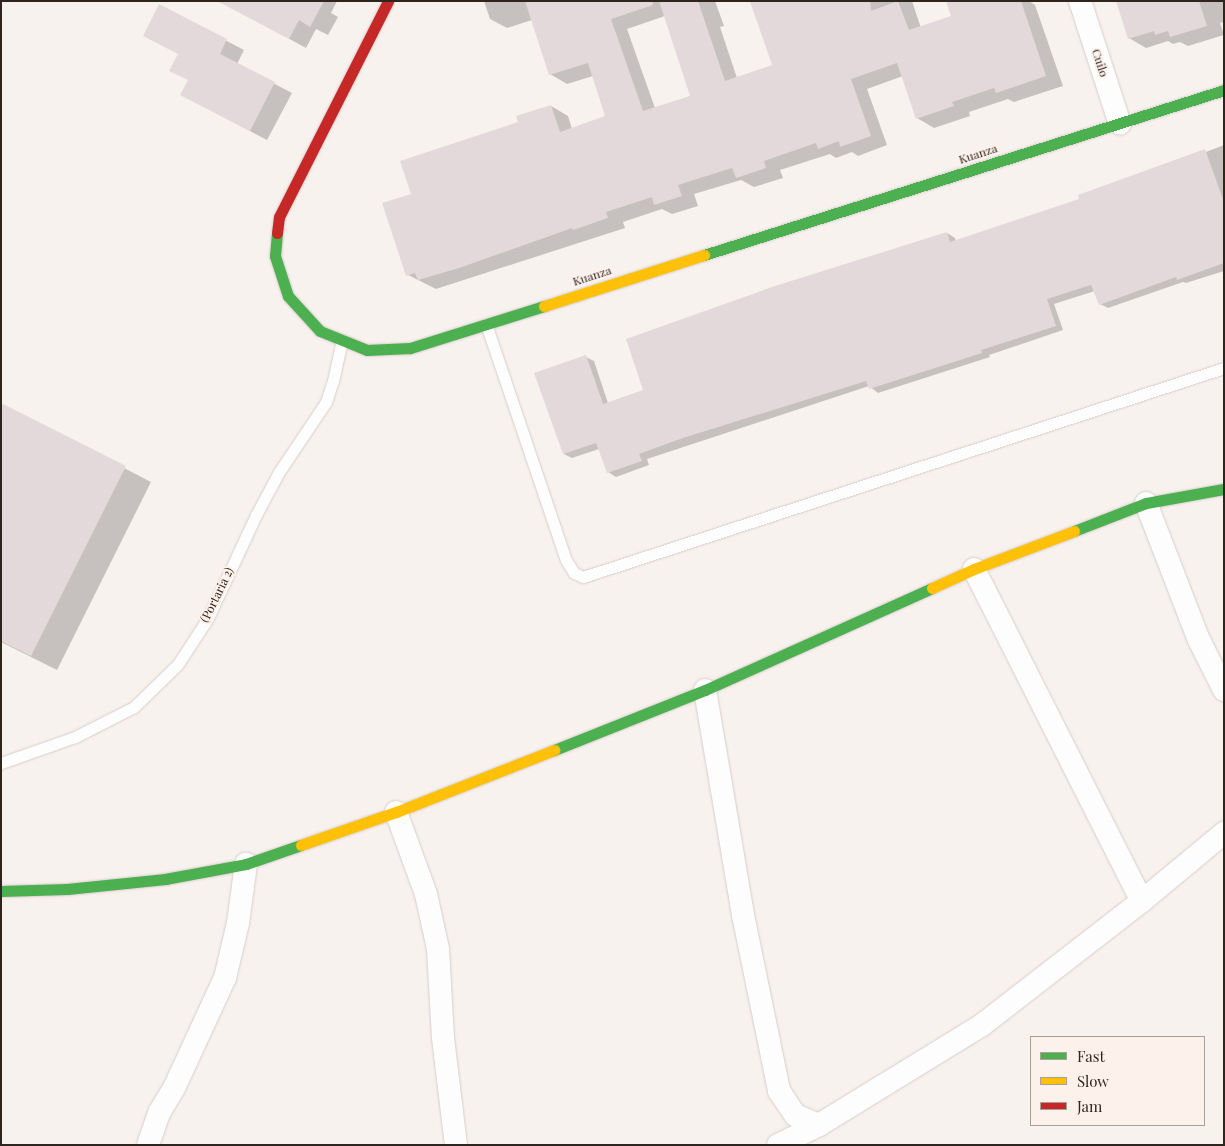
<!DOCTYPE html>
<html>
<head>
<meta charset="utf-8">
<style>
  body { margin:0 }
  #map { position:relative; width:1225px; height:1146px; overflow:hidden; background:#f8f2ef; font-family:"Playfair Display",serif }
  div>[style] { position:absolute }
  .shadow>* { inset:0; background:#0003 }
  .building>* { inset:0; background:#e3d9da }
  .roads { filter:drop-shadow(0 0 1px #d6ceca) drop-shadow(0 0 1px #d6ceca) }
  .lane>* { height:11px; margin:-5.5px; padding:0 5.5px; transform-origin:5.5px; border-radius:5.5px; background:#fefdfd }
  .street>* { height:22px; margin:-11px; padding:0 11px; transform-origin:11px; border-radius:11px; background:#fefdfd }
  .fast>* { height:11px; margin:-5.5px; padding:0 5.5px; transform-origin:5.5px; border-radius:5.5px; background:#4caf50 }
  .slow>* { height:11px; margin:-5.5px; padding:0 5.5px; transform-origin:5.5px; border-radius:5.5px; background:#ffc107 }
  .jam>* { height:11px; margin:-5.5px; padding:0 5.5px; transform-origin:5.5px; border-radius:5.5px; background:#c62828 }
  span { translate:-50% -50%; white-space:nowrap; text-align:center; line-height:1.15; -webkit-text-stroke:4px #fcf1eb; paint-order:stroke }
  .street-label { font-size:12px; color:#2f251f }
  .frame { position:absolute; inset:0; border:2px solid #2f251f; pointer-events:none }
  .legend { position:absolute; left:1030px; top:1036px; width:175px; height:90px; box-sizing:border-box; background:#fcf1eb; border:1px solid #aa9f99; margin:0; padding:6px 9px; list-style:none; font-size:15px; color:#2f251f }
  .legend li { display:flex; align-items:center; gap:10px; height:25px }
  .legend b { width:25px; border:1px solid #aa9f99 }
</style>
</head>
<body>
<div id="map">
  <div class="shadow">
    <div style="clip-path:polygon(253px 1px,337px 1px,331px 13px,338px 17px,328px 35px,316px 29px,306px 48px,262px 24px)"></div>
    <div style="clip-path:polygon(evenodd,484px 1px,715px 1px,724px 26px,720px 27px,737px 78px,774px 66px,750px 1px,912px 1px,921px 28px,953px 17px,947px 1px,1029px 1px,1035px 5px,1063px 86px,1014px 102px,1008px 99px,969px 112px,970px 116px,934px 128px,917px 118px,903px 76px,867px 89px,887px 145px,858px 156px,852px 152px,836px 158px,830px 154px,780px 170px,783px 178px,754px 187px,741px 180px,694px 194px,698px 206px,672px 214px,662px 209px,623px 222px,625px 228px,436px 289px,408px 275px,412px 195px,520px 123px,551px 106px,568px 116px,572px 129px,607px 117px,593px 76px,567px 84px,550px 74px,532px 20px,507px 28px,490px 19px,484px 1px,665px 16px,691px 96px,655px 108px,627px 29px,665px 16px)"></div>
    <div style="clip-path:polygon(1118px 1px,1224px 1px,1224px 22px,1220px 23px,1224px 35px,1188px 46px,1180px 42px,1173px 44px,1168px 41px,1146px 48px,1129px 38px)"></div>
    <div style="clip-path:polygon(160px 6px,244px 50px,237px 64px,292px 93px,267px 140px,197px 103px)"></div>
    <div style="clip-path:polygon(1224px 145px,1224px 271px,1186px 283px,1183px 282px,1108px 308px,1100px 304px,1095px 291px,1054px 304px,1063px 330px,989px 355px,990px 357px,878px 393px,869px 386px,647px 459px,649px 465px,616px 477px,608px 472px,599px 449px,572px 458px,564px 454px,586px 357px,594px 361px,608px 403px,645px 391px,947px 233px,955px 238px,956px 242px,1081px 200px)"></div>
    <div style="clip-path:polygon(1px 404px,151px 482px,57px 670px,1px 642px)"></div>
  </div>
  <div class="building">
    <div style="clip-path:polygon(217px 1px,324px 1px,310px 27px,299px 20px,289px 39px)"></div>
    <div style="clip-path:polygon(525px 1px,652px 1px,653px 5px,611px 19px,643px 111px,690px 96px,659px 1px,698px 1px,725px 81px,772px 65px,750px 1px,870px 1px,871px 11px,898px 1px,909px 30px,951px 16px,946px 1px,1021px 1px,1046px 76px,996px 93px,994px 88px,952px 102px,954px 106px,916px 119px,897px 63px,851px 79px,871px 136px,840px 147px,839px 141px,818px 149px,816px 143px,764px 161px,766px 168px,736px 178px,732px 168px,678px 185px,682px 196px,654px 205px,652px 197px,606px 212px,608px 218px,573px 230px,572px 228px,459px 268px,418px 280px,415px 273px,406px 276px,382px 203px,411px 194px,400px 161px,518px 122px,516px 116px,551px 105px,560px 132px,605px 116px,588px 63px,549px 75px)"></div>
    <div style="clip-path:polygon(1116px 1px,1199px 1px,1207px 26px,1170px 37px,1168px 31px,1155px 35px,1154px 31px,1128px 39px)"></div>
    <div style="clip-path:polygon(159px 4px,227px 39px,220px 54px,275px 82px,250px 131px,180px 95px,188px 80px,169px 71px,178px 54px,143px 36px)"></div>
    <div style="clip-path:polygon(1205px 149px,1224px 202px,1224px 263px,1177px 280px,1176px 277px,1099px 305px,1091px 285px,1047px 299px,1056px 326px,981px 350px,982px 353px,869px 389px,866px 381px,683px 438px,639px 454px,642px 461px,607px 473px,596px 443px,563px 454px,534px 373px,586px 355px,603px 404px,643px 390px,626px 339px,775px 286px,947px 232px,950px 242px,1079px 199px,1078px 195px)"></div>
    <div style="clip-path:polygon(1px 403px,126px 466px,31px 656px,1px 641px)"></div>
  </div>
  <div class="roads">
    <div class="lane">
      <div style="left:486px;top:324px;width:249px;rotate:71.3deg"></div>
      <div style="left:566px;top:560px;width:15px;rotate:58deg"></div>
      <div style="left:574px;top:573px;width:10px;rotate:24deg"></div>
      <div style="left:583px;top:577px;width:674px;rotate:-18.06deg"></div>
      <div style="left:1px;top:763px;width:78px;rotate:-19.4deg"></div>
      <div style="left:75px;top:737px;width:66px;rotate:-27deg"></div>
      <div style="left:134px;top:707px;width:62px;rotate:-44.3deg"></div>
      <div style="left:178px;top:664px;width:55px;rotate:-56.9deg"></div>
      <div style="left:208px;top:618px;width:114px;rotate:-65deg"></div>
      <div style="left:256px;top:515px;width:49px;rotate:-61.9deg"></div>
      <div style="left:279px;top:472px;width:84px;rotate:-56.1deg"></div>
      <div style="left:326px;top:402px;width:22px;rotate:-72deg"></div>
      <div style="left:333px;top:381px;width:42px;rotate:-77.6deg"></div>
    </div>
    <div class="street">
      <div style="left:1080px;top:1px;width:129px;rotate:72deg"></div>
      <div style="left:1146px;top:503px;width:147px;rotate:68.9deg"></div>
      <div style="left:1199px;top:640px;width:56px;rotate:63.4deg"></div>
      <div style="left:974px;top:569px;width:372px;rotate:63.2deg"></div>
      <div style="left:705px;top:690px;width:228px;rotate:80.4deg"></div>
      <div style="left:743px;top:915px;width:180px;rotate:78.4deg"></div>
      <div style="left:779px;top:1091px;width:29px;rotate:56deg"></div>
      <div style="left:795px;top:1115px;width:26px;rotate:23deg"></div>
      <div style="left:396px;top:812px;width:87px;rotate:69.9deg"></div>
      <div style="left:426px;top:894px;width:56px;rotate:77.7deg"></div>
      <div style="left:438px;top:949px;width:89px;rotate:86.8deg"></div>
      <div style="left:443px;top:1038px;width:108px;rotate:83.1deg"></div>
      <div style="left:148px;top:1145px;width:34px;rotate:-71deg"></div>
      <div style="left:159px;top:1113px;width:31px;rotate:-59deg"></div>
      <div style="left:175px;top:1086px;width:119px;rotate:-65.2deg"></div>
      <div style="left:225px;top:978px;width:57px;rotate:-76.7deg"></div>
      <div style="left:238px;top:923px;width:60px;rotate:-82.3deg"></div>
      <div style="left:778px;top:1145px;width:46px;rotate:-26deg"></div>
      <div style="left:819px;top:1125px;width:191px;rotate:-31.5deg"></div>
      <div style="left:982px;top:1025px;width:202px;rotate:-37.8deg"></div>
      <div style="left:1142px;top:901px;width:107px;rotate:-39.7deg"></div>
    </div>
    <div class="fast">
      <div style="left:277px;top:233px;width:23px;rotate:95deg"></div>
      <div style="left:275px;top:256px;width:42px;rotate:72deg"></div>
      <div style="left:288px;top:296px;width:47px;rotate:47.6deg"></div>
      <div style="left:320px;top:331px;width:51px;rotate:22deg"></div>
      <div style="left:367px;top:350px;width:43px;rotate:-2.7deg"></div>
      <div style="left:410px;top:348px;width:140px;rotate:-17.4deg"></div>
      <div style="left:704px;top:255px;width:546px;rotate:-17.6deg"></div>
      <div style="left:1074px;top:531px;width:77px;rotate:-21.3deg"></div>
      <div style="left:1146px;top:503px;width:79px;rotate:-10.2deg"></div>
      <div style="left:554px;top:750px;width:162px;rotate:-21.7deg"></div>
      <div style="left:705px;top:690px;width:249px;rotate:-24.2deg"></div>
      <div style="left:1px;top:891px;width:66px;rotate:-1.7deg"></div>
      <div style="left:67px;top:889px;width:99px;rotate:-5.8deg"></div>
      <div style="left:165px;top:879px;width:82px;rotate:-10.5deg"></div>
      <div style="left:246px;top:864px;width:58px;rotate:-19.1deg"></div>
    </div>
    <div class="slow">
      <div style="left:544px;top:306px;width:168px;rotate:-17.7deg"></div>
      <div style="left:932px;top:588px;width:46px;rotate:-24.3deg"></div>
      <div style="left:974px;top:569px;width:107px;rotate:-20.8deg"></div>
      <div style="left:301px;top:845px;width:101px;rotate:-19.2deg"></div>
      <div style="left:396px;top:812px;width:170px;rotate:-21.4deg"></div>
    </div>
    <div class="jam">
      <div style="left:277px;top:233px;width:16px;rotate:-83deg"></div>
      <div style="left:279px;top:217px;width:242px;rotate:-63.2deg"></div>
    </div>
  </div>
  <div class="street-label">
    <span style="left:1100px;top:63px;rotate:72deg">Cuilo</span>
    <span style="left:978px;top:154px;rotate:-18deg">Kuanza</span>
    <span style="left:592px;top:276px;rotate:-18deg">Kuanza</span>
    <span style="left:217px;top:595px;rotate:-64deg">(Portaria 2)</span>
  </div>
  <div class="frame"></div>
  <ul class="legend">
  <li><b style="height:6px;background:#4caf50"></b>Fast</li>
  <li><b style="height:6px;background:#ffc107"></b>Slow</li>
  <li><b style="height:6px;background:#c62828"></b>Jam</li>
  </ul>
</div>
</body>
</html>
